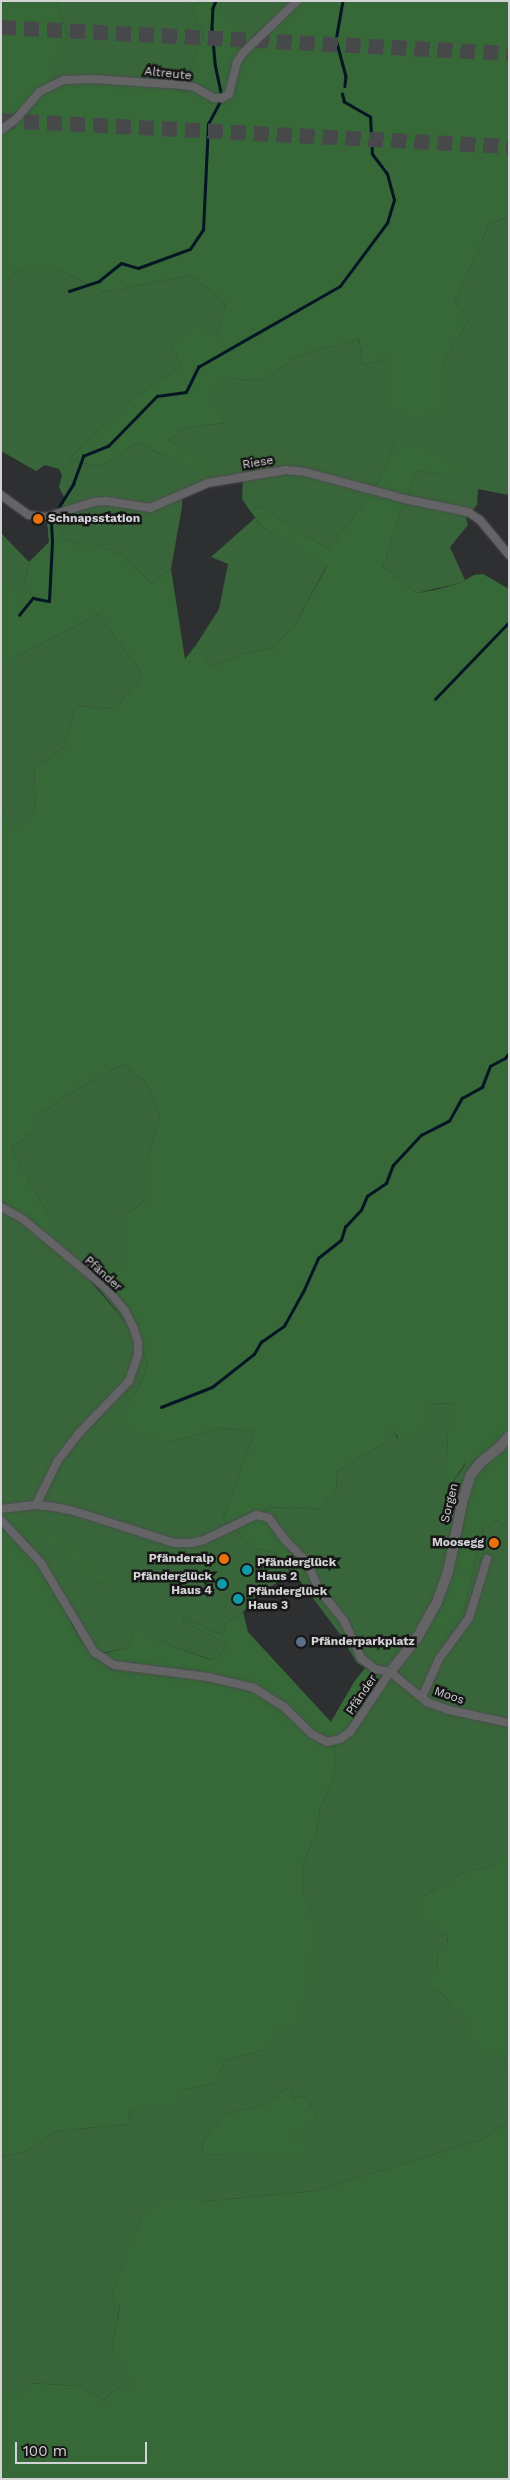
<!DOCTYPE html>
<html>
<head>
<meta charset="utf-8">
<style>
  body { margin:0 }
  #map { position:relative; width:510px; height:2480px; overflow:hidden; background:#2e2f31; font-family:"Work Sans",sans-serif }
  div>[style] { position:absolute }
  .green>* { inset:0; background:#39653a }
  .forest>* { inset:0; background:#366838 }
  .stream>* { height:2.5px; margin:-1.25px; padding:0 1.25px; transform-origin:1.25px; border-radius:1.25px; background:#041623 }
  .motorway-tunnel>* { height:15px; margin-top:-7.5px; transform-origin:0; background:repeating-linear-gradient(90deg,#47484a 0 15px,transparent 0 23px) }
  .roads { filter:drop-shadow(0 0 1px #4c4c4e) drop-shadow(0 0 1px #4c4c4e) }
  .minor>* { height:8px; margin:-4px; padding:0 4px; transform-origin:4px; border-radius:4px; background:#646467 }
  .tertiary>* { height:10px; margin:-5px; padding:0 5px; transform-origin:5px; border-radius:5px; background:#646467 }
  .dots>* { width:14px; height:14px; translate:-50% -50%; box-sizing:border-box; border:2px solid #171718; border-radius:50% }
  span { translate:-50% -50%; white-space:nowrap; text-align:center; line-height:1.15; -webkit-text-stroke:5px #171718; paint-order:stroke }
  .street-label { font-size:12px; color:#d3d3d5 }
  .poi-label { font-size:12px; color:#d3d3d5; font-weight:700 }
  .left { translate:0 -50%; text-align:left }
  .right { translate:-100% -50%; text-align:right }
  .frame { position:absolute; inset:0; border:2px solid #d3d3d5; pointer-events:none }
  .scale { position:absolute; left:15px; top:2442px; width:132px; height:22px; box-sizing:border-box; border:2px solid #d3d3d5; border-top:0; padding-left:6px; font-size:15px; line-height:18px; white-space:nowrap; color:#d3d3d5; -webkit-text-stroke:4px #171718; paint-order:stroke }
</style>
</head>
<body>
<div id="map">
  <div class="green">
    <div style="clip-path:polygon(56px 1px,203px 1px,191px 8px,204px 37px,191px 64px,189px 92px,104px 75px,47px 77px,68px 37px)"></div>
    <div style="clip-path:polygon(223px 1px,299px 1px,240px 55px,232px 39px,233px 24px,220px 6px)"></div>
    <div style="clip-path:polygon(509px 216px,509px 495px,478px 489px,477px 505px,466px 518px,468px 525px,450px 547px,465px 580px,460px 583px,417px 593px,383px 567px,399px 517px,417px 470px,442px 475px,396px 442px,370px 498px,341px 532px,330px 550px,259px 506px,251px 512px,242px 499px,243px 477px,182px 492px,182px 507px,171px 569px,151px 583px,121px 554px,97px 546px,82px 546px,64px 539px,56px 520px,65px 499px,59px 487px,62px 475px,59px 469px,45px 465px,36px 471px,1px 451px,1px 287px,18px 269px,57px 269px,104px 292px,191px 275px,225px 303px,218px 338px,171px 344px,181px 367px,136px 395px,69px 459px,99px 467px,138px 442px,168px 458px,208px 463px,169px 441px,183px 428px,224px 423px,209px 397px,228px 378px,262px 381px,299px 355px,359px 339px,362px 365px,386px 359px,440px 369px,468px 320px,455px 302px,489px 225px)"></div>
    <div style="clip-path:polygon(255px 518px,262px 527px,327px 565px,296px 623px,273px 648px,241px 654px,213px 666px,196px 645px,219px 609px,228px 564px,211px 557px)"></div>
    <div style="clip-path:polygon(1px 533px,29px 562px,22px 595px,1px 583px)"></div>
    <div style="clip-path:polygon(98px 614px,143px 675px,115px 709px,76px 706px,63px 749px,34px 767px,36px 813px,10px 832px,1px 804px,1px 659px,12px 659px)"></div>
    <div style="clip-path:polygon(124px 1064px,148px 1085px,160px 1117px,147px 1160px,147px 1199px,123px 1218px,123px 1267px,101px 1272px,93px 1267px,86px 1276px,136px 1334px,148px 1364px,140px 1386px,126px 1403px,169px 1442px,221px 1428px,255px 1431px,223px 1519px,255px 1549px,274px 1552px,292px 1574px,260px 1593px,243px 1612px,225px 1624px,222px 1635px,184px 1618px,183px 1621px,227px 1644px,219px 1657px,212px 1660px,161px 1642px,137px 1626px,132px 1639px,126px 1648px,103px 1653px,160px 1677px,134px 1677px,109px 1669px,81px 1643px,64px 1607px,8px 1530px,12px 1523px,57px 1548px,104px 1586px,109px 1580px,9px 1511px,1px 1500px,1px 1200px,24px 1220px,47px 1214px,11px 1147px,34px 1132px,34px 1118px,80px 1087px)"></div>
    <div style="clip-path:polygon(evenodd,428px 1403px,457px 1404px,447px 1431px,448px 1455px,441px 1487px,448px 1490px,466px 1463px,474px 1479px,443px 1602px,415px 1650px,464px 1608px,483px 1529px,498px 1520px,509px 1530px,509px 1842px,505px 1857px,492px 1866px,460px 1874px,422px 1897px,446px 1931px,448px 1943px,438px 1954px,437px 1967px,425px 1982px,443px 1994px,455px 2013px,469px 2022px,483px 2050px,505px 2058px,507px 2071px,509px 2072px,509px 2123px,493px 2130px,483px 2139px,315px 2191px,210px 2201px,167px 2196px,144px 2213px,129px 2245px,112px 2295px,120px 2306px,112px 2346px,132px 2385px,114px 2390px,104px 2401px,80px 2386px,29px 2383px,18px 2397px,1px 2395px,1px 2156px,25px 2152px,57px 2131px,129px 2124px,130px 2109px,148px 2107px,186px 2089px,215px 2084px,225px 2061px,275px 2046px,276px 2029px,313px 1918px,303px 1891px,302px 1866px,316px 1834px,320px 1809px,335px 1775px,334px 1749px,381px 1676px,357px 1663px,339px 1633px,301px 1582px,306px 1567px,273px 1536px,275px 1532px,264px 1508px,295px 1507px,320px 1509px,336px 1492px,337px 1472px,383px 1444px,391px 1426px,398px 1439px,428px 1403px,289px 2086px,293px 2099px,305px 2096px,317px 2115px,291px 2136px,240px 2155px,203px 2154px,202px 2144px,211px 2129px,225px 2114px,265px 2105px,289px 2086px)"></div>
  </div>
  <div class="forest">
    <div style="clip-path:polygon(1px 1px,56px 1px,68px 37px,48px 77px,104px 75px,189px 92px,191px 64px,204px 37px,191px 8px,203px 1px,223px 1px,220px 6px,234px 24px,232px 40px,240px 55px,299px 1px,509px 1px,509px 216px,489px 225px,455px 302px,468px 320px,440px 369px,446px 410px,418px 420px,388px 407px,386px 359px,362px 365px,359px 339px,299px 355px,262px 381px,228px 378px,210px 397px,224px 423px,183px 428px,169px 441px,209px 463px,204px 471px,168px 458px,138px 442px,99px 467px,69px 459px,136px 395px,181px 367px,171px 344px,177px 338px,193px 325px,218px 337px,225px 303px,191px 275px,104px 292px,57px 269px,18px 269px,1px 287px)"></div>
    <div style="clip-path:polygon(396px 442px,430px 449px,452px 460px,460px 470px,442px 475px,417px 470px,399px 517px,383px 567px,417px 593px,435px 590px,460px 583px,474px 575px,483px 574px,509px 589px,509px 1530px,498px 1520px,483px 1529px,464px 1608px,435px 1644px,415px 1651px,443px 1602px,474px 1479px,465px 1463px,448px 1490px,440px 1487px,448px 1455px,447px 1431px,456px 1404px,428px 1403px,426px 1430px,399px 1439px,391px 1427px,383px 1444px,337px 1472px,336px 1492px,320px 1509px,295px 1507px,264px 1508px,275px 1532px,274px 1536px,306px 1567px,301px 1582px,274px 1552px,255px 1549px,223px 1519px,255px 1431px,221px 1428px,169px 1442px,117px 1426px,126px 1403px,140px 1386px,148px 1364px,136px 1334px,77px 1263px,89px 1257px,93px 1267px,101px 1272px,123px 1266px,123px 1218px,147px 1199px,147px 1160px,160px 1117px,148px 1085px,124px 1064px,80px 1087px,34px 1118px,34px 1132px,11px 1147px,47px 1214px,60px 1252px,1px 1200px,1px 804px,10px 831px,36px 813px,34px 767px,63px 749px,76px 706px,115px 709px,143px 675px,98px 614px,12px 659px,1px 659px,1px 583px,22px 594px,29px 562px,49px 542px,47px 522px,56px 520px,64px 539px,82px 546px,97px 546px,121px 554px,151px 583px,171px 569px,185px 659px,196px 645px,213px 666px,241px 654px,273px 648px,296px 623px,327px 566px,262px 527px,251px 512px,259px 506px,330px 550px,341px 532px,370px 498px)"></div>
    <div style="clip-path:polygon(1px 1500px,9px 1511px,58px 1537px,92px 1562px,110px 1580px,104px 1586px,56px 1548px,13px 1524px,8px 1530px,48px 1578px,81px 1643px,109px 1669px,134px 1677px,159px 1677px,102px 1654px,126px 1648px,132px 1639px,136px 1625px,161px 1642px,211px 1660px,219px 1657px,227px 1644px,183px 1621px,184px 1618px,222px 1635px,225px 1624px,243px 1612px,248px 1632px,331px 1722px,354px 1682px,365px 1668px,381px 1676px,334px 1749px,335px 1775px,320px 1809px,316px 1834px,302px 1866px,303px 1891px,313px 1918px,311px 1984px,296px 2025px,277px 2029px,275px 2046px,225px 2061px,215px 2084px,186px 2089px,178px 2105px,130px 2109px,129px 2124px,57px 2131px,25px 2152px,1px 2156px)"></div>
    <div style="clip-path:polygon(509px 1842px,509px 2072px,507px 2071px,505px 2058px,483px 2051px,470px 2037px,469px 2022px,455px 2013px,443px 1994px,424px 1982px,437px 1967px,438px 1954px,448px 1942px,446px 1931px,423px 1923px,422px 1897px,460px 1874px,492px 1866px,504px 1857px)"></div>
    <div style="clip-path:polygon(289px 2086px,293px 2099px,305px 2096px,317px 2115px,304px 2132px,292px 2136px,310px 2149px,302px 2158px,203px 2154px,202px 2144px,211px 2129px,225px 2114px,265px 2105px)"></div>
    <div style="clip-path:polygon(509px 2123px,509px 2479px,1px 2479px,1px 2395px,18px 2396px,29px 2383px,80px 2386px,104px 2401px,114px 2390px,131px 2385px,112px 2346px,120px 2307px,112px 2295px,129px 2244px,144px 2213px,167px 2195px,210px 2201px,315px 2191px,483px 2139px,493px 2130px)"></div>
  </div>
  <div class="stream">
    <div style="left:216px;top:1px;width:8px;rotate:113deg"></div>
    <div style="left:213px;top:8px;width:20px;rotate:93deg"></div>
    <div style="left:212px;top:28px;width:36px;rotate:85deg"></div>
    <div style="left:215px;top:64px;width:29px;rotate:78deg"></div>
    <div style="left:343px;top:1px;width:39px;rotate:100deg"></div>
    <div style="left:336px;top:39px;width:38px;rotate:75deg"></div>
    <div style="left:346px;top:76px;width:10px;rotate:96deg"></div>
    <div style="left:69px;top:291px;width:32px;rotate:-18deg"></div>
    <div style="left:99px;top:281px;width:28px;rotate:-39deg"></div>
    <div style="left:121px;top:263px;width:18px;rotate:16deg"></div>
    <div style="left:138px;top:268px;width:55px;rotate:-20.1deg"></div>
    <div style="left:190px;top:249px;width:23px;rotate:-56deg"></div>
    <div style="left:203px;top:230px;width:106px;rotate:-87.3deg"></div>
    <div style="left:208px;top:124px;width:24px;rotate:-62deg"></div>
    <div style="left:57px;top:510px;width:31px;rotate:-58deg"></div>
    <div style="left:73px;top:484px;width:30px;rotate:-70deg"></div>
    <div style="left:83px;top:456px;width:27px;rotate:-22deg"></div>
    <div style="left:108px;top:446px;width:70px;rotate:-45.6deg"></div>
    <div style="left:157px;top:396px;width:29px;rotate:-8deg"></div>
    <div style="left:186px;top:392px;width:28px;rotate:-64deg"></div>
    <div style="left:198px;top:367px;width:163px;rotate:-29.7deg"></div>
    <div style="left:340px;top:286px;width:79px;rotate:-53.3deg"></div>
    <div style="left:387px;top:223px;width:24px;rotate:-73deg"></div>
    <div style="left:394px;top:200px;width:27px;rotate:-105deg"></div>
    <div style="left:387px;top:174px;width:25px;rotate:-127deg"></div>
    <div style="left:372px;top:154px;width:37px;rotate:-93deg"></div>
    <div style="left:370px;top:117px;width:30px;rotate:-150deg"></div>
    <div style="left:344px;top:102px;width:8px;rotate:-104deg"></div>
    <div style="left:19px;top:615px;width:22px;rotate:-51deg"></div>
    <div style="left:33px;top:598px;width:16px;rotate:11deg"></div>
    <div style="left:49px;top:601px;width:59px;rotate:-87.1deg"></div>
    <div style="left:52px;top:542px;width:19px;rotate:-93deg"></div>
    <div style="left:435px;top:699px;width:107px;rotate:-46.1deg"></div>
    <div style="left:161px;top:1407px;width:55px;rotate:-21.4deg"></div>
    <div style="left:212px;top:1387px;width:53px;rotate:-38.2deg"></div>
    <div style="left:254px;top:1354px;width:14px;rotate:-60deg"></div>
    <div style="left:261px;top:1342px;width:28px;rotate:-35deg"></div>
    <div style="left:284px;top:1326px;width:39px;rotate:-61deg"></div>
    <div style="left:303px;top:1292px;width:37px;rotate:-66deg"></div>
    <div style="left:318px;top:1258px;width:29px;rotate:-38deg"></div>
    <div style="left:341px;top:1240px;width:14px;rotate:-73deg"></div>
    <div style="left:345px;top:1227px;width:23px;rotate:-47deg"></div>
    <div style="left:361px;top:1210px;width:15px;rotate:-67deg"></div>
    <div style="left:367px;top:1196px;width:23px;rotate:-34deg"></div>
    <div style="left:386px;top:1183px;width:19px;rotate:-69deg"></div>
    <div style="left:393px;top:1165px;width:41px;rotate:-47deg"></div>
    <div style="left:421px;top:1135px;width:31px;rotate:-27deg"></div>
    <div style="left:449px;top:1121px;width:26px;rotate:-61deg"></div>
    <div style="left:462px;top:1098px;width:23px;rotate:-29deg"></div>
    <div style="left:482px;top:1087px;width:22px;rotate:-69deg"></div>
    <div style="left:490px;top:1066px;width:17px;rotate:-28deg"></div>
    <div style="left:505px;top:1058px;width:6px;rotate:-51deg"></div>
  </div>
  <div class="motorway-tunnel">
    <div style="left:1px;top:27px;width:509px;rotate:2.93deg"></div>
    <div style="left:1px;top:120px;width:509px;rotate:2.93deg"></div>
  </div>
  <div class="roads">
    <div class="minor">
      <div style="left:1px;top:130px;width:17px;rotate:-36deg"></div>
      <div style="left:15px;top:120px;width:37px;rotate:-49deg"></div>
      <div style="left:39px;top:92px;width:28px;rotate:-26deg"></div>
      <div style="left:64px;top:80px;width:29px;rotate:-2deg"></div>
      <div style="left:93px;top:79px;width:89px;rotate:3.9deg"></div>
      <div style="left:182px;top:85px;width:12px;rotate:9deg"></div>
      <div style="left:194px;top:87px;width:23px;rotate:29deg"></div>
      <div style="left:214px;top:98px;width:8px"></div>
      <div style="left:222px;top:98px;width:8px;rotate:-30deg"></div>
      <div style="left:229px;top:94px;width:33px;rotate:-76deg"></div>
      <div style="left:237px;top:62px;width:11px;rotate:-56deg"></div>
      <div style="left:243px;top:53px;width:75px;rotate:-43.9deg"></div>
      <div style="left:1px;top:495px;width:34px;rotate:36deg"></div>
      <div style="left:29px;top:515px;width:17px;rotate:7deg"></div>
      <div style="left:46px;top:517px;width:50px;rotate:-17.4deg"></div>
      <div style="left:94px;top:502px;width:12px;rotate:-5deg"></div>
      <div style="left:106px;top:501px;width:45px;rotate:9deg"></div>
      <div style="left:150px;top:508px;width:63px;rotate:-23.3deg"></div>
      <div style="left:208px;top:483px;width:79px;rotate:-9.5deg"></div>
      <div style="left:286px;top:470px;width:19px;rotate:6deg"></div>
      <div style="left:305px;top:472px;width:108px;rotate:15.1deg"></div>
      <div style="left:409px;top:500px;width:60px;rotate:11.5deg"></div>
      <div style="left:468px;top:512px;width:14px;rotate:34deg"></div>
      <div style="left:480px;top:520px;width:45px;rotate:50.4deg"></div>
      <div style="left:1px;top:1207px;width:26px;rotate:29deg"></div>
      <div style="left:24px;top:1220px;width:107px;rotate:39.7deg"></div>
      <div style="left:106px;top:1288px;width:30px;rotate:50deg"></div>
      <div style="left:125px;top:1311px;width:20px;rotate:63deg"></div>
      <div style="left:134px;top:1329px;width:14px;rotate:73deg"></div>
      <div style="left:138px;top:1342px;width:13px;rotate:90deg"></div>
      <div style="left:138px;top:1355px;width:28px;rotate:109deg"></div>
      <div style="left:129px;top:1381px;width:71px;rotate:133.9deg"></div>
      <div style="left:80px;top:1432px;width:36px;rotate:128deg"></div>
      <div style="left:58px;top:1460px;width:50px;rotate:116.1deg"></div>
      <div style="left:1px;top:1509px;width:35px;rotate:-7deg"></div>
      <div style="left:36px;top:1505px;width:18px;rotate:6deg"></div>
      <div style="left:54px;top:1507px;width:20px;rotate:11deg"></div>
      <div style="left:74px;top:1511px;width:105px;rotate:17.7deg"></div>
      <div style="left:174px;top:1543px;width:17px"></div>
      <div style="left:191px;top:1543px;width:13px;rotate:-13deg"></div>
      <div style="left:204px;top:1540px;width:58px;rotate:-25.7deg"></div>
      <div style="left:256px;top:1515px;width:13px;rotate:13deg"></div>
      <div style="left:269px;top:1518px;width:27px;rotate:54deg"></div>
      <div style="left:285px;top:1540px;width:30px;rotate:45deg"></div>
      <div style="left:306px;top:1561px;width:33px;rotate:65deg"></div>
      <div style="left:320px;top:1591px;width:38px;rotate:51deg"></div>
      <div style="left:344px;top:1621px;width:41px;rotate:65.3deg"></div>
      <div style="left:361px;top:1658px;width:18px;rotate:38deg"></div>
      <div style="left:375px;top:1669px;width:15px;rotate:11deg"></div>
      <div style="left:1px;top:1520px;width:59px;rotate:47.1deg"></div>
      <div style="left:41px;top:1563px;width:104px;rotate:59.2deg"></div>
      <div style="left:94px;top:1652px;width:24px;rotate:33deg"></div>
      <div style="left:114px;top:1665px;width:95px;rotate:7.3deg"></div>
      <div style="left:208px;top:1677px;width:47px;rotate:13.4deg"></div>
      <div style="left:254px;top:1688px;width:36px;rotate:32deg"></div>
      <div style="left:284px;top:1707px;width:39px;rotate:44deg"></div>
      <div style="left:312px;top:1734px;width:17px;rotate:28deg"></div>
      <div style="left:327px;top:1742px;width:13px;rotate:-13deg"></div>
      <div style="left:340px;top:1739px;width:12px;rotate:-35deg"></div>
      <div style="left:350px;top:1732px;width:72px;rotate:-56.3deg"></div>
      <div style="left:390px;top:1672px;width:48px;rotate:39deg"></div>
      <div style="left:427px;top:1702px;width:23px;rotate:20deg"></div>
      <div style="left:449px;top:1710px;width:61px;rotate:12.2deg"></div>
      <div style="left:422px;top:1697px;width:42px;rotate:-65.9deg"></div>
      <div style="left:439px;top:1659px;width:51px;rotate:-53.8deg"></div>
      <div style="left:469px;top:1618px;width:62px;rotate:-73deg"></div>
    </div>
    <div class="tertiary">
      <div style="left:390px;top:1672px;width:43px;rotate:-51.5deg"></div>
      <div style="left:417px;top:1638px;width:41px;rotate:-60.9deg"></div>
      <div style="left:437px;top:1602px;width:32px;rotate:-70deg"></div>
      <div style="left:448px;top:1572px;width:70px;rotate:-78.5deg"></div>
      <div style="left:462px;top:1503px;width:28px;rotate:-73deg"></div>
      <div style="left:470px;top:1476px;width:16px;rotate:-52deg"></div>
      <div style="left:480px;top:1463px;width:26px;rotate:-39deg"></div>
      <div style="left:500px;top:1447px;width:14px;rotate:-51deg"></div>
    </div>
  </div>
  <div class="dots">
    <div style="left:38px;top:519px;background:#e8710a"></div>
    <div style="left:494px;top:1543px;background:#e8710a"></div>
    <div style="left:224px;top:1559px;background:#e8710a"></div>
    <div style="left:247px;top:1570px;background:#0f9aa8"></div>
    <div style="left:222px;top:1584px;background:#0f9aa8"></div>
    <div style="left:238px;top:1599px;background:#0f9aa8"></div>
    <div style="left:301px;top:1642px;background:#5c6f8a"></div>
  </div>
  <div class="street-label">
    <span style="left:168px;top:74px;rotate:6deg">Altreute</span>
    <span style="left:258px;top:463px;rotate:-9deg">Riese</span>
    <span style="left:103px;top:1274px;rotate:42deg">Pfänder</span>
    <span style="left:450px;top:1503px;rotate:-76deg">Sorgen</span>
    <span style="left:362px;top:1695px;rotate:-56deg">Pfänder</span>
    <span style="left:449px;top:1696px;rotate:19deg">Moos</span>
  </div>
  <div class="poi-label">
    <span class="left" style="left:48px;top:519px">Schnapsstation</span>
    <span class="right" style="left:484px;top:1543px">Moosegg</span>
    <span class="right" style="left:214px;top:1559px">Pfänderalp</span>
    <span class="left" style="left:257px;top:1570px">Pfänderglück<br>Haus 2</span>
    <span class="right" style="left:212px;top:1584px">Pfänderglück<br>Haus 4</span>
    <span class="left" style="left:248px;top:1599px">Pfänderglück<br>Haus 3</span>
    <span class="left" style="left:311px;top:1642px">Pfänderparkplatz</span>
  </div>
  <div class="frame"></div>
  <div class="scale">100 m</div>
</div>
</body>
</html>
